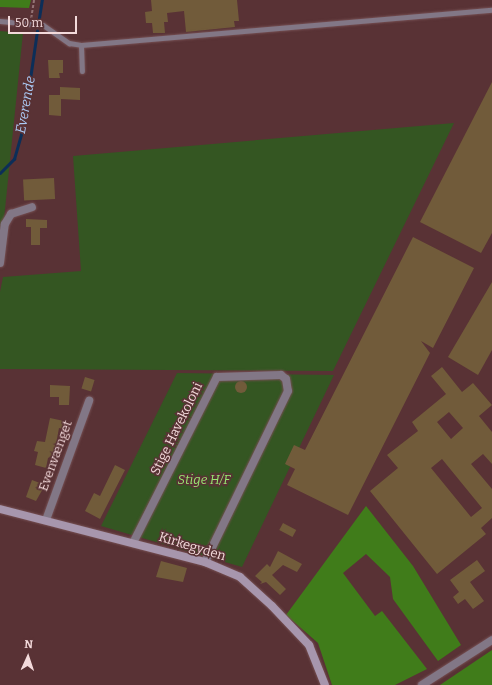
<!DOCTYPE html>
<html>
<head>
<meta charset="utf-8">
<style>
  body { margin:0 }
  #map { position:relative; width:492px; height:685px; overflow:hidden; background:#593235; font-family:Bitter,serif }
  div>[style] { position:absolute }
  .green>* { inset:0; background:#345622 }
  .forest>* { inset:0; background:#407c1a }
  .stream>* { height:2.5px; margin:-1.25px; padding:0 1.25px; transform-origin:1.25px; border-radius:1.25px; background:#0c2e58 }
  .building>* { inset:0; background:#715b3a; transform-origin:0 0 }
  .round { border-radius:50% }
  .path>* { height:1.5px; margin-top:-0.75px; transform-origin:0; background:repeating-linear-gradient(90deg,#947375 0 3px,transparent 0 5px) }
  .roads { filter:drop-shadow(0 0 1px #755053) drop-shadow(0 0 1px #755053) }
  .lane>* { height:5px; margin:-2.5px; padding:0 2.5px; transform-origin:2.5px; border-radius:2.5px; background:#827786 }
  .street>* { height:8px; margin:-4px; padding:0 4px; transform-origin:4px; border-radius:4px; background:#827786 }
  .secondary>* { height:8px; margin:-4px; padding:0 4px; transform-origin:4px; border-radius:4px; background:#a796ad }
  span { translate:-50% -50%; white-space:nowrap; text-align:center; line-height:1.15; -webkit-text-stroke:3px #593235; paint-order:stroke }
  .street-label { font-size:13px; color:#f3dadb }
  .park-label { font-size:13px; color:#99e972; font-style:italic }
  .water-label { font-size:14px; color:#abcaf5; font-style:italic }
  .north { position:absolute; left:8px; top:637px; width:40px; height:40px; -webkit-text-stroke:3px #593235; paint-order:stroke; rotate:3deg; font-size:11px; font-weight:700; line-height:16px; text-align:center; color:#f3dadb }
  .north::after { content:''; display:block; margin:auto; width:14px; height:18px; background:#f3dadb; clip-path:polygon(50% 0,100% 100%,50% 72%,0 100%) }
  .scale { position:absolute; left:8px; top:16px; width:69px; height:18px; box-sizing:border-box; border:2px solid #f3dadb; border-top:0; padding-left:5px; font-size:12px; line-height:14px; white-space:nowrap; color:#f3dadb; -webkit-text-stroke:3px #593235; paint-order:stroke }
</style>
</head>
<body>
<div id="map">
  <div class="green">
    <div style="clip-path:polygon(0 31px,23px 33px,4px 219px,0 230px)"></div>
    <div style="clip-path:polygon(454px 123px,333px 371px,0 369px,0 292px,3px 277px,81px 271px,73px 156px)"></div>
    <div style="clip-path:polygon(177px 373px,334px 375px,242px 567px,101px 526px)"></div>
  </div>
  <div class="forest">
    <div style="clip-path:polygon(0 0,31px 0,29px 8px,0 7px)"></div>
    <div style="clip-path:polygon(366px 506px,413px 566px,461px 645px,438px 661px,393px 599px,390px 577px,366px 554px,343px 573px,375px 616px,382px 611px,427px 669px,395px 685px,332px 685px,318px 643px,286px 615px)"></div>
    <div style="clip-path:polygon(492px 650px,492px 685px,440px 685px)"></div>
  </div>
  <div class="stream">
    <div style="left:39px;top:18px;width:18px;rotate:-81deg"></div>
    <div style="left:0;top:173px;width:20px;rotate:-45deg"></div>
    <div style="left:14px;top:159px;width:33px;rotate:-74deg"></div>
    <div style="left:23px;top:127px;width:97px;rotate:-81.7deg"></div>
  </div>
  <div class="building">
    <div style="clip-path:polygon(151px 0,237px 0,239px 21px,234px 21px,235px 27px,186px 32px,184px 11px,167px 13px,168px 22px,164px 22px,165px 33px,153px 33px,152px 23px,146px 23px,145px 12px,152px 11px)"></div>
    <div style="clip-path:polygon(48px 60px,63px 60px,63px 73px,59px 73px,60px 78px,49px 78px)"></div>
    <div style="clip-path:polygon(492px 82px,492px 233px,481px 253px,420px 222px)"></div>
    <div style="clip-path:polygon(60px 87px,80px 88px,80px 100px,61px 99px,61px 116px,49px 115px,49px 95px,60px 95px)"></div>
    <div style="left:54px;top:178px;width:21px;height:31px;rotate:87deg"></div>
    <div style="clip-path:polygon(26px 219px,47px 220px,47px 228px,40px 228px,40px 245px,31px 245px,31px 227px,26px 227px)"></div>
    <div style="clip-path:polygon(413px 237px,474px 268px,433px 348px,421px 341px,430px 353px,348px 515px,287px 485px,295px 469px,285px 464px,294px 445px,305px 450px)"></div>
    <div style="clip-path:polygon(492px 282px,492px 350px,478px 375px,448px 357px)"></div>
    <div style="clip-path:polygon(evenodd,442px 367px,462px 392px,473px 383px,492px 405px,479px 416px,492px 432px,492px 464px,483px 454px,471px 464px,492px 489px,492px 518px,481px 528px,486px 534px,437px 574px,370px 491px,398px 468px,387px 455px,418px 431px,412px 422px,446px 394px,431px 376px,442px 367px,449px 412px,463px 428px,451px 439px,437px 422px,449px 412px,442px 367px,442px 459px,482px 508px,471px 517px,431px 468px,442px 459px)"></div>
    <div style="left:85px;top:377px;width:10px;height:12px;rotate:17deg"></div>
    <div class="round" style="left:235px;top:381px;width:12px;height:12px"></div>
    <div style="clip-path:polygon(50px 385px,70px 386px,69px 405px,59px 405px,59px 397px,50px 397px)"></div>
    <div style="clip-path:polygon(50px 418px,64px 421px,63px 429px,59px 428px,54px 455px,48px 458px,46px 468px,35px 465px,38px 452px,34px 451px,37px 441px,45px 442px)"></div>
    <div style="clip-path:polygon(115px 465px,125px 470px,100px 519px,85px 511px,94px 493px,100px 496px)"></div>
    <div style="clip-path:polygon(32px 480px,45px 485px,36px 501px,26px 497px)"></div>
    <div style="left:283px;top:523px;width:15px;height:8px;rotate:28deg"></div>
    <div style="clip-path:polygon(278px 551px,302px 564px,297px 572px,283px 565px,272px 575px,286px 589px,280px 595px,266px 582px,260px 584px,262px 582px,255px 576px,267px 564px,270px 567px)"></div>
    <div style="clip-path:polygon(477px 560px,485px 571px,470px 582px,484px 601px,473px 609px,465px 599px,458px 604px,453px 597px,459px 592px,450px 580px)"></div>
    <div style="clip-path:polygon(161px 561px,187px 568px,183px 582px,156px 577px)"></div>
  </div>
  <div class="path">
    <div style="left:31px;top:18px;width:18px;rotate:-81deg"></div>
  </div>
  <div class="roads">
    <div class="lane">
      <div style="left:0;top:21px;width:43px;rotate:5.3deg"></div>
      <div style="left:43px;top:25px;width:32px;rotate:35deg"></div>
      <div style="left:69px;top:43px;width:12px;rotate:9deg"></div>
      <div style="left:81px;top:45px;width:412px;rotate:-4.9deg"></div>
      <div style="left:81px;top:45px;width:26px;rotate:88deg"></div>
    </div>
    <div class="street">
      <div style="left:0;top:263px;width:39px;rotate:-83deg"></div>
      <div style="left:5px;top:224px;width:12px;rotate:-59deg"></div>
      <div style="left:11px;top:214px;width:22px;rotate:-18deg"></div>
      <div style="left:46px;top:520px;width:127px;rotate:-70.1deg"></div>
      <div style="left:133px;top:543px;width:186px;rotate:-63.2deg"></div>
      <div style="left:217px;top:377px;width:64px;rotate:-1.8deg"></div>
      <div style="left:281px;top:375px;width:6px;rotate:39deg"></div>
      <div style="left:286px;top:379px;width:12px;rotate:81deg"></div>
      <div style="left:288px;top:391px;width:190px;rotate:115.9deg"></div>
      <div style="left:422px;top:685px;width:83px;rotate:-32.7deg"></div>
    </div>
    <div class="secondary">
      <div style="left:0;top:509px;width:212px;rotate:14.5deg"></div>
      <div style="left:205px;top:562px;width:38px;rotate:23deg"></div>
      <div style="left:240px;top:577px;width:43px;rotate:42.2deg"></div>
      <div style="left:272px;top:606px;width:54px;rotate:46.5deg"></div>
      <div style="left:309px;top:645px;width:43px;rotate:68.2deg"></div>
    </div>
  </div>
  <div class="street-label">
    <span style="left:177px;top:429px;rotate:-64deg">Stige Havekoloni</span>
    <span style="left:56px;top:456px;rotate:-70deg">Evenvænget</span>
    <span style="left:192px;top:547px;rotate:17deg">Kirkegyden</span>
  </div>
  <div class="park-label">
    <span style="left:204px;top:480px">Stige H/F</span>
  </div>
  <div class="water-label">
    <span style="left:26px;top:105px;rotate:-80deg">Everende</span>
  </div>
  <div class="north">N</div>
  <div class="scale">50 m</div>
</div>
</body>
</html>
